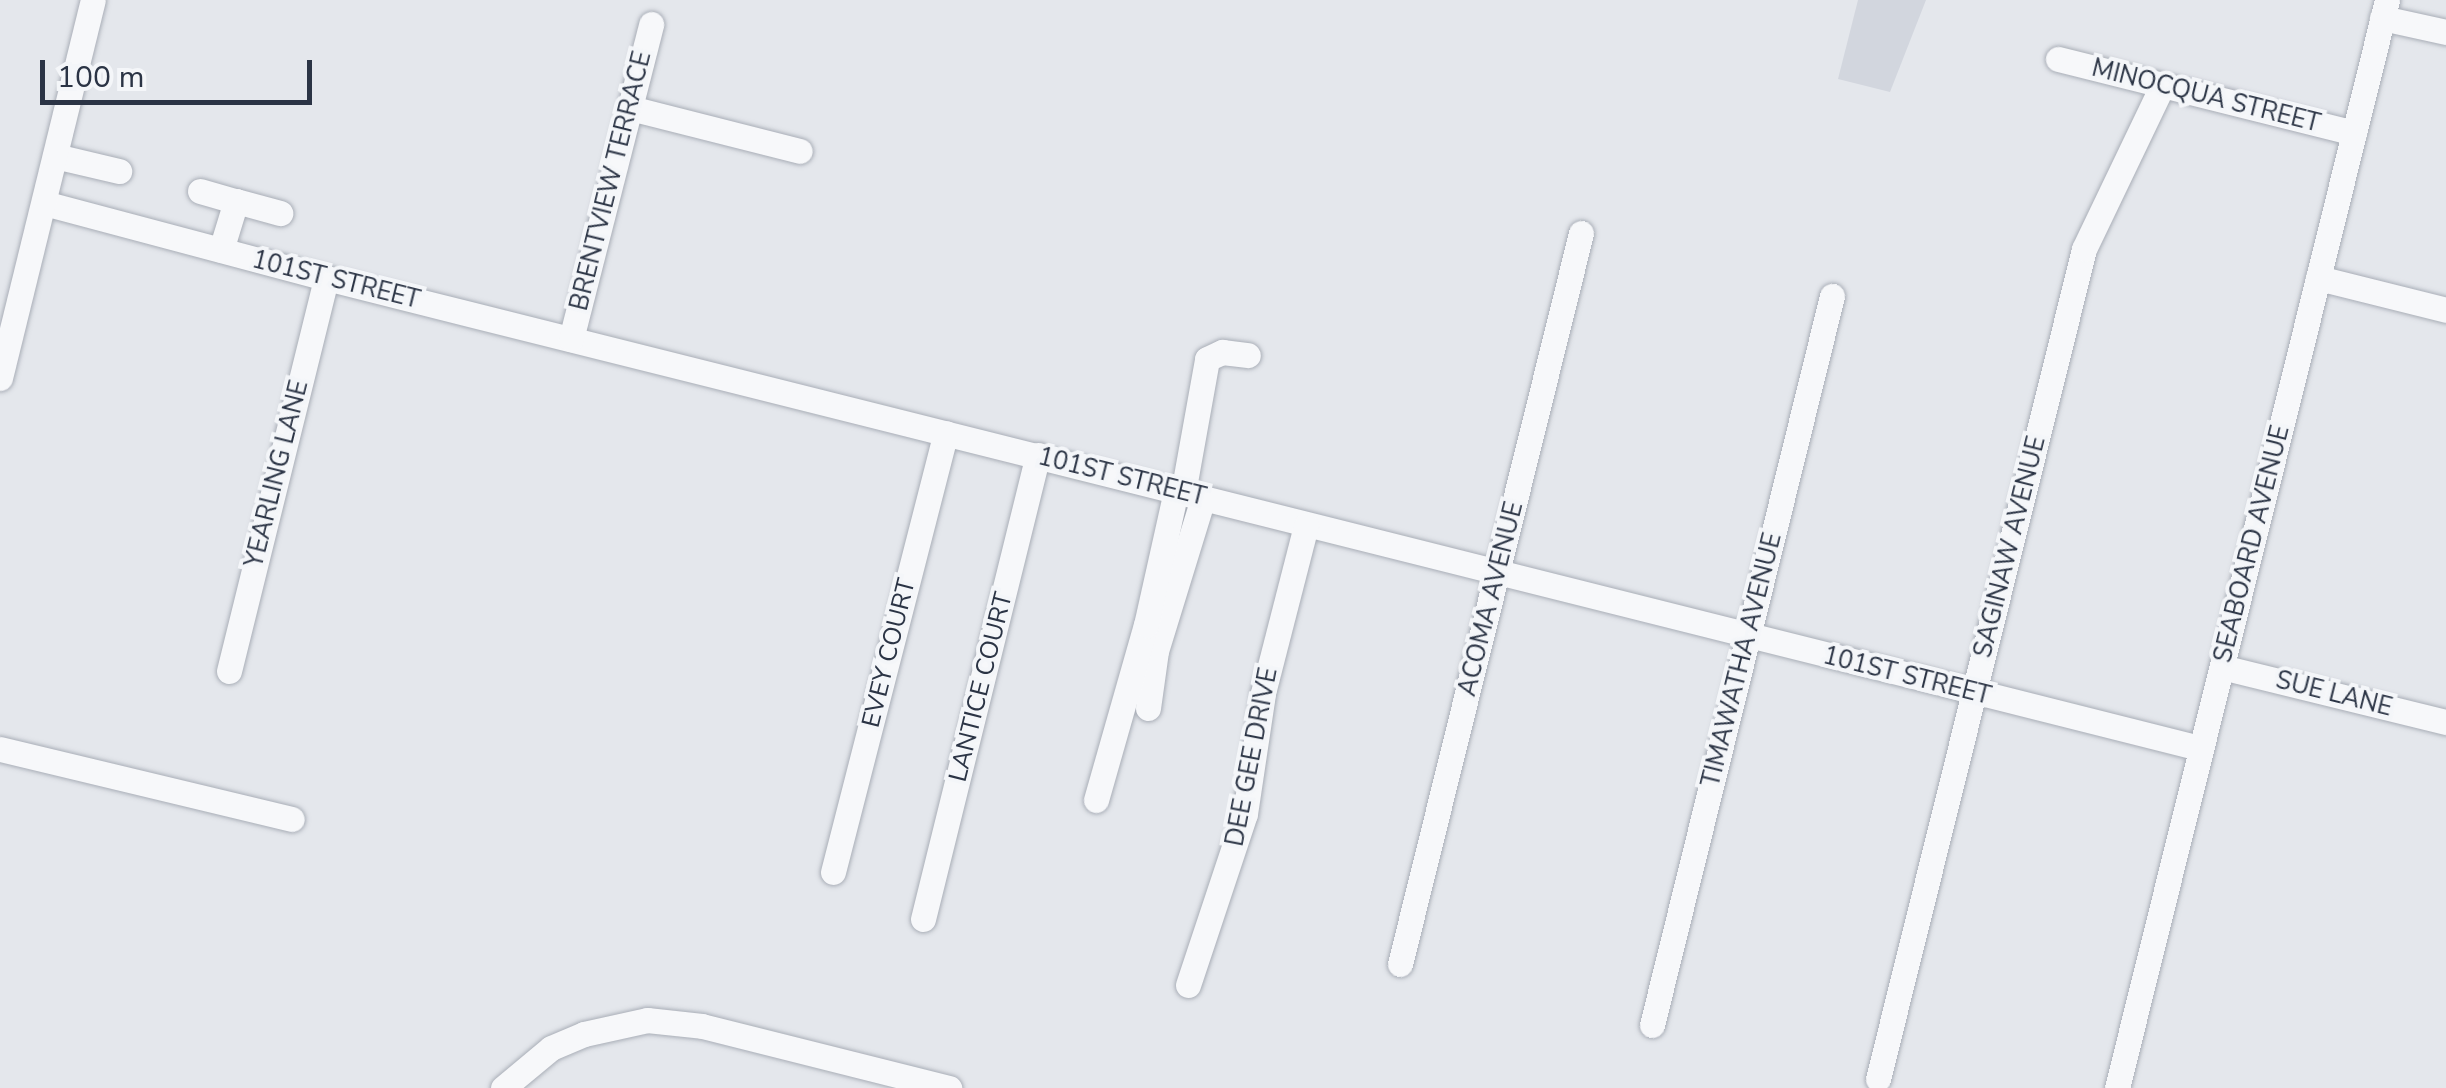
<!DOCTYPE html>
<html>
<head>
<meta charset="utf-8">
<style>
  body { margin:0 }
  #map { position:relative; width:2446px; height:1088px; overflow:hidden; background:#e4e7ec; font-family:"Nunito Sans",sans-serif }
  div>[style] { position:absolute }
  .built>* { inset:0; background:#d2d6de }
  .roads { filter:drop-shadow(0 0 2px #a9aeb7) drop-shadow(0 0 2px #a9aeb7) }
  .minor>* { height:25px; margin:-12.5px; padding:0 12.5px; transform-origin:12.5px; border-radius:12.5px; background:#f7f8fa }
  span { translate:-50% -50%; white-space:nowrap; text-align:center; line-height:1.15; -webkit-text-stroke:8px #f4f6f9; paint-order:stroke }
  .street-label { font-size:25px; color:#2b3445 }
  .scale { position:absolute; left:40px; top:60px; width:272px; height:45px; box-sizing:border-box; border:5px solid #2b3445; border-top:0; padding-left:12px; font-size:30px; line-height:35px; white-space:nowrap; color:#2b3445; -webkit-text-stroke:8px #f4f6f9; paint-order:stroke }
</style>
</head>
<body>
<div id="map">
  <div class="built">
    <div style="clip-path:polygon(1858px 0,1926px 0,1890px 92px,1838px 79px)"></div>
  </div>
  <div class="roads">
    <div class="minor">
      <div style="left:2382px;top:18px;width:66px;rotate:12.3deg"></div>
      <div style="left:2058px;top:59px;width:305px;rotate:14deg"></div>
      <div style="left:630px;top:108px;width:175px;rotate:14.2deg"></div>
      <div style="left:55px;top:156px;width:66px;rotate:13.2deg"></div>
      <div style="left:200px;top:191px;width:37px;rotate:16deg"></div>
      <div style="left:236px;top:201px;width:51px;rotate:107deg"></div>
      <div style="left:236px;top:201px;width:46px;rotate:15.3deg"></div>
      <div style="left:44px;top:203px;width:292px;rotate:14.9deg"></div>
      <div style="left:326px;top:278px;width:1932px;rotate:14.08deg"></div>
      <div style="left:2318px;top:278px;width:132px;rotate:14deg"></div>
      <div style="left:571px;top:339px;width:325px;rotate:-75.7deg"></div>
      <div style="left:0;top:378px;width:389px;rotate:-76.2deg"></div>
      <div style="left:1183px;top:493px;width:136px;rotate:-79.8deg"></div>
      <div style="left:1207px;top:359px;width:17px;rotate:-25deg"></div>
      <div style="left:1222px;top:352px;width:26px;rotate:7deg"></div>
      <div style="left:2222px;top:667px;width:231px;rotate:13.8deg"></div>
      <div style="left:229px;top:671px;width:405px;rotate:-76.1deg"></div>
      <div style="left:1148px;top:708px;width:58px;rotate:-82deg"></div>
      <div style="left:1156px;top:651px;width:160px;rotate:-72.9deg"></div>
      <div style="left:0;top:749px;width:300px;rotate:13.5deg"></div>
      <div style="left:1096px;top:800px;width:182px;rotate:-74.1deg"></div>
      <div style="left:1146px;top:625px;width:137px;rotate:-77.4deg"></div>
      <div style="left:833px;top:872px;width:453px;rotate:-75.6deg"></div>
      <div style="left:923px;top:919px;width:478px;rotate:-76.1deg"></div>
      <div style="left:1400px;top:964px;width:753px;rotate:-76.09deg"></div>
      <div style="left:1188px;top:985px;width:180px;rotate:-71.6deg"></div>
      <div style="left:1245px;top:814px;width:122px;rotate:-81.5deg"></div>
      <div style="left:1263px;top:693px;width:173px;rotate:-75.6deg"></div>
      <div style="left:1652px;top:1025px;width:751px;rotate:-76.13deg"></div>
      <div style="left:1878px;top:1079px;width:855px;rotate:-76.06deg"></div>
      <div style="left:2084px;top:249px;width:181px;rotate:-64.4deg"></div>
      <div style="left:503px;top:1088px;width:62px;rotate:-39.8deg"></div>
      <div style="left:551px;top:1048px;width:36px;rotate:-23deg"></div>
      <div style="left:584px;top:1034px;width:65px;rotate:-12.5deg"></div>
      <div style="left:647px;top:1020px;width:55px;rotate:6.2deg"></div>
      <div style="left:702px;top:1026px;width:255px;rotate:14.1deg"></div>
      <div style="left:2117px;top:1088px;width:1121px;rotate:-76.06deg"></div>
    </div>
  </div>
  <div class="street-label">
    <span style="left:2206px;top:96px;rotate:14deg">MINOCQUA STREET</span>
    <span style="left:611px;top:181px;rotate:-76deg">BRENTVIEW TERRACE</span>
    <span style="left:336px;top:280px;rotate:14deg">101ST STREET</span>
    <span style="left:277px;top:474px;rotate:-76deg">YEARLING LANE</span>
    <span style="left:1122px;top:477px;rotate:14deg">101ST STREET</span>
    <span style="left:2252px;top:544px;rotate:-76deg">SEABOARD AVENUE</span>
    <span style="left:2010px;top:547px;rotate:-76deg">SAGINAW AVENUE</span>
    <span style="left:1491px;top:599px;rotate:-76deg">ACOMA AVENUE</span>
    <span style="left:889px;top:653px;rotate:-76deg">EVEY COURT</span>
    <span style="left:1742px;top:660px;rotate:-76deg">TIMAWATHA AVENUE</span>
    <span style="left:1907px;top:676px;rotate:14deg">101ST STREET</span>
    <span style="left:981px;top:687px;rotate:-76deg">LANTICE COURT</span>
    <span style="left:2334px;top:694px;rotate:14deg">SUE LANE</span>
    <span style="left:1252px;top:757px;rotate:-79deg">DEE GEE DRIVE</span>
  </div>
  <div class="scale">100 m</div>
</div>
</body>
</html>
